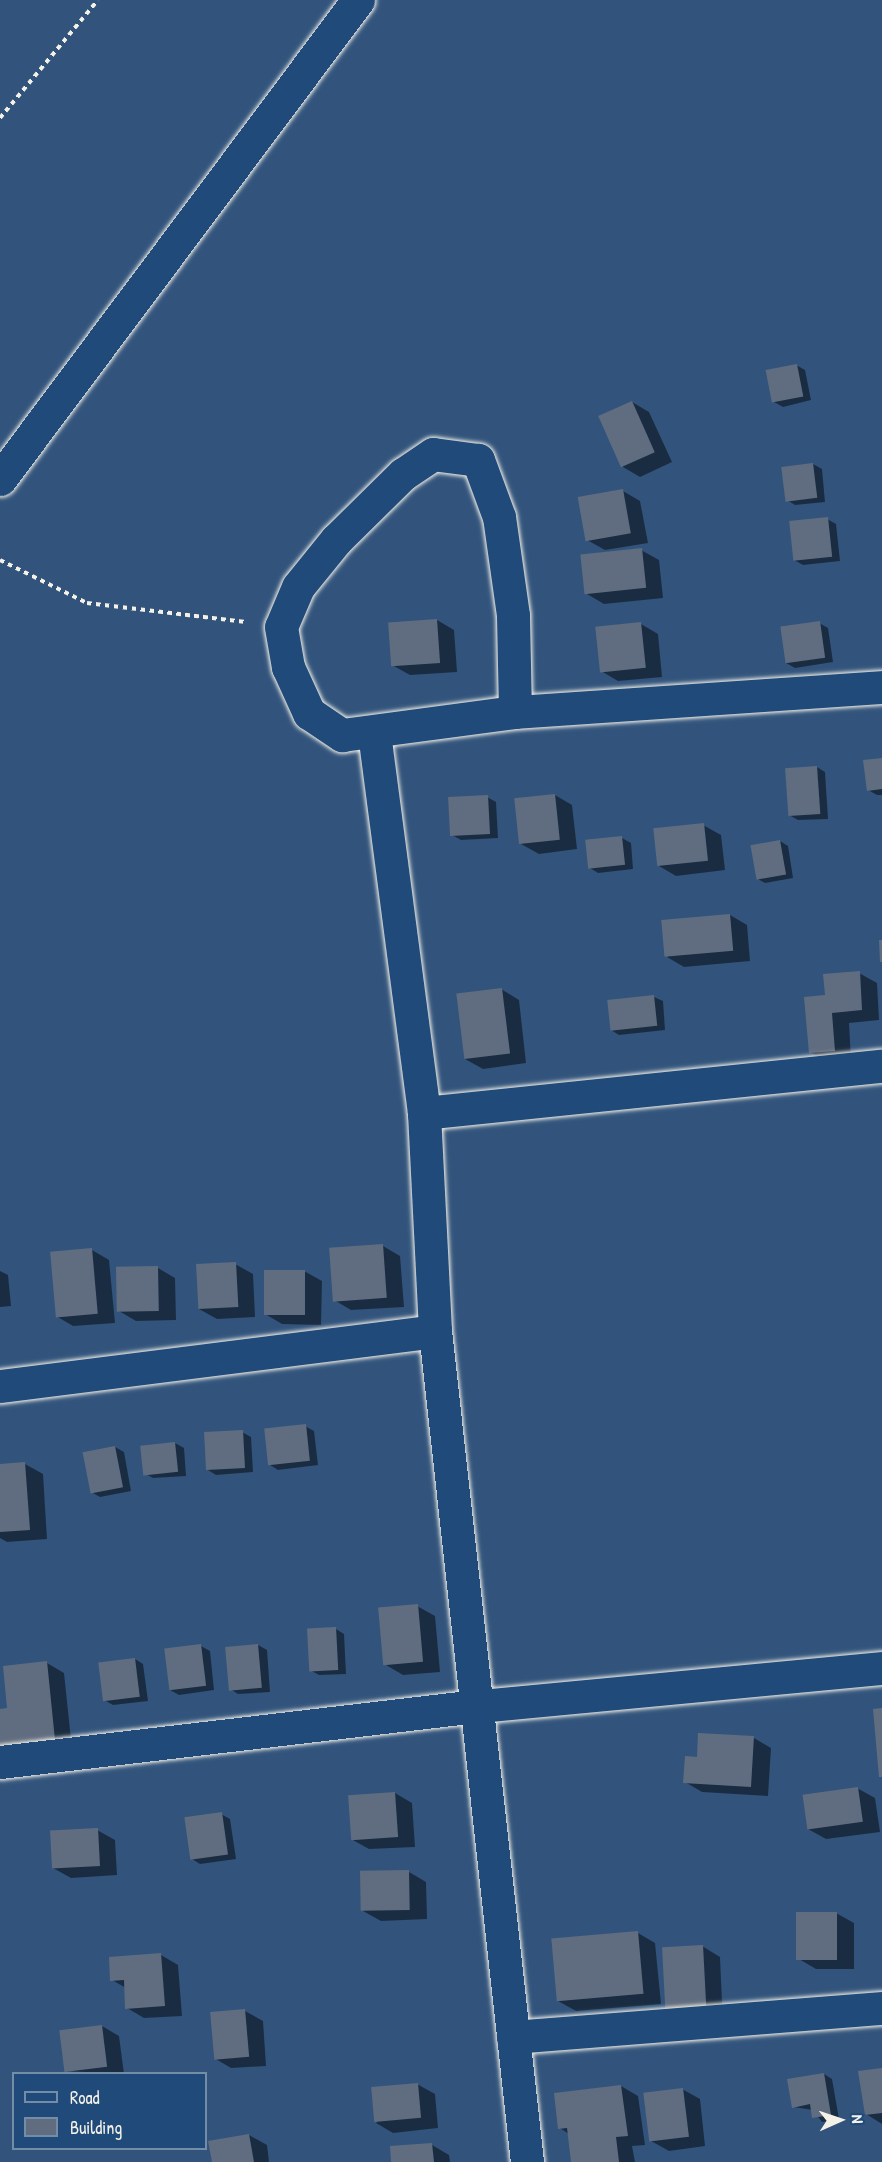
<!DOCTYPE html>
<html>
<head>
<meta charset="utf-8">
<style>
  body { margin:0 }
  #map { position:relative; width:882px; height:2162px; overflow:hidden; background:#32547c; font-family:"Patrick Hand",sans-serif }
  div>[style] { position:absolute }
  .shadow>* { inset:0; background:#0007 }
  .building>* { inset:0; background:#606d80; transform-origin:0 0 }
  .path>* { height:4px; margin-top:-2px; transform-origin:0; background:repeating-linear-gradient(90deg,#f4f1e8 0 4.5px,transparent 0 9px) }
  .roads { filter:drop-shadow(0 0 2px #f4f1e8) drop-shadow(0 0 2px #f4f1e8) }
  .minor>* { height:33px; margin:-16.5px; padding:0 16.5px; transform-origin:16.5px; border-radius:16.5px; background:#1f4a7a }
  span { translate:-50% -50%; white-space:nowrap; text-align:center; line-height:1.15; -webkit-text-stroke:6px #1f4a7a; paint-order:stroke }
  .legend { position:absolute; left:12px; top:2072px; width:195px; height:78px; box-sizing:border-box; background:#1f4a7a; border:2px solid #748da6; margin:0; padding:8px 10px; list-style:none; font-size:18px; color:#f4f1e8 }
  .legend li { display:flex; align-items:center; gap:12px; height:30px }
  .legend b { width:30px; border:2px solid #748da6 }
  .north { position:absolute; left:810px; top:2090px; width:60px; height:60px; -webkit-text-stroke:4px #1f4a7a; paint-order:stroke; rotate:87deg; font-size:16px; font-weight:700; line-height:24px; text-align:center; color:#f4f1e8 }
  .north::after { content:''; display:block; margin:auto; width:21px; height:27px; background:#f4f1e8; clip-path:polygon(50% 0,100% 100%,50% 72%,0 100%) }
</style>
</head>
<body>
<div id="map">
  <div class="shadow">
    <div style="clip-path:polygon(796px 365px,805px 370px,811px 400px,783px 407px,774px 402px)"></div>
    <div style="clip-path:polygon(632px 402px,649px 412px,672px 462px,640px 477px,623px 467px)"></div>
    <div style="clip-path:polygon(813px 464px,822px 469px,825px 502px,795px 505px,787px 500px)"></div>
    <div style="clip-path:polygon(623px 491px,640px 501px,648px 543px,605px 550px,587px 540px)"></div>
    <div style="clip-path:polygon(827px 519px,836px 524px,840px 561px,803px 565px,794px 560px)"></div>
    <div style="clip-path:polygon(641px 550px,659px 560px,663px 598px,604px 604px,587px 594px)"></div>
    <div style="clip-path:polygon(437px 620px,454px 630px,457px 672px,410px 675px,392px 665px)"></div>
    <div style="clip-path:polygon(819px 623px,828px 628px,833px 662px,795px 668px,786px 663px)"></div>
    <div style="clip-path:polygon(641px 624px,658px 634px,662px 677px,618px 681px,601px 671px)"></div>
    <div style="clip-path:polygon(882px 759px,882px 795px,877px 795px,868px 790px)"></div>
    <div style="clip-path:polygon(817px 767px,825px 772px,828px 819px,798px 820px,789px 815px)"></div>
    <div style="clip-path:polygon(555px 795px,572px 805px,577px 849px,539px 854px,521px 844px)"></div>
    <div style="clip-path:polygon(487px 797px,496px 802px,498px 838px,461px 840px,452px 835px)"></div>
    <div style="clip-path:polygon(703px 825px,721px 835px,725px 870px,676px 876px,659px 866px)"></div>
    <div style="clip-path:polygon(622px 838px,631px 843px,633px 869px,598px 873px,590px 868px)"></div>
    <div style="clip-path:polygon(780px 841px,788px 846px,793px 878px,765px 883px,756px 878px)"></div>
    <div style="clip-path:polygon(730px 915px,747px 925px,750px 961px,684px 967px,667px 957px)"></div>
    <div style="clip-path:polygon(859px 973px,877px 983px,879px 1020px,849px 1023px,851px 1060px,828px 1062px,810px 1052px,826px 997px)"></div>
    <div style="clip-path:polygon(501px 989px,519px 1000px,526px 1063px,483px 1069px,465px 1059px)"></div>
    <div style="clip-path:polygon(654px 997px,663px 1001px,665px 1030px,619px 1035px,611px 1030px)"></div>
    <div style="clip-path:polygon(383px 1246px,400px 1256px,404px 1307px,351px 1310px,334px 1300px)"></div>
    <div style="clip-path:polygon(92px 1250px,109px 1260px,115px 1323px,73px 1326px,56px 1316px)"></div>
    <div style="clip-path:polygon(235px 1264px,253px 1274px,255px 1317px,217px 1319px,199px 1309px)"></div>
    <div style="clip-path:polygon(158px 1268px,175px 1278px,176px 1320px,136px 1321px,119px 1311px)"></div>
    <div style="clip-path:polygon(0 1271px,8px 1275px,11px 1306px,0 1307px)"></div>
    <div style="clip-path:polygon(304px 1271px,322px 1281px,321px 1325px,282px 1324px,265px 1314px)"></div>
    <div style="clip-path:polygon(305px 1426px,314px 1431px,318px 1465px,278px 1470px,270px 1465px)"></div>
    <div style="clip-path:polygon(242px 1432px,251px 1437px,253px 1472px,216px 1475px,208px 1470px)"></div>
    <div style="clip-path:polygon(175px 1443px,184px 1448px,186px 1476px,153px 1478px,144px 1473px)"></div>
    <div style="clip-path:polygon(115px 1447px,124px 1452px,131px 1491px,100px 1497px,91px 1492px)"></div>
    <div style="clip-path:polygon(25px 1464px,43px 1474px,47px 1539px,7px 1542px,0 1538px,0 1465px)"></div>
    <div style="clip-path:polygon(417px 1606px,435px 1616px,440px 1672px,403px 1675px,386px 1665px)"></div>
    <div style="clip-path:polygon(336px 1629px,344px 1634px,346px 1674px,319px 1675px,310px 1670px)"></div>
    <div style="clip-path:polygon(258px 1645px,267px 1650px,270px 1692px,238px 1694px,230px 1689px)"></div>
    <div style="clip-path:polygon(201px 1646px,210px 1651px,214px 1690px,179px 1695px,170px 1690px)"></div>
    <div style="clip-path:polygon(135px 1659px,143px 1664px,148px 1701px,113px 1705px,104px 1700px)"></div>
    <div style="clip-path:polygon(47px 1663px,64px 1673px,72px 1749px,0 1710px,9px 1709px)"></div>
    <div style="clip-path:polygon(754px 1738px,771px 1748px,768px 1796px,702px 1792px,685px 1782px,698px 1759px)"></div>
    <div style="clip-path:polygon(857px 1788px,875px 1798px,880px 1832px,826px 1839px,808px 1829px)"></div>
    <div style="clip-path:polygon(395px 1793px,412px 1803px,415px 1847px,369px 1849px,351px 1839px)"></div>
    <div style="clip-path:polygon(221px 1814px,230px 1819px,236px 1859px,200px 1864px,192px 1859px)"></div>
    <div style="clip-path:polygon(97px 1830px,115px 1840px,117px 1875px,71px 1878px,53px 1868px)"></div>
    <div style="clip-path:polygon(409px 1872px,426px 1882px,427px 1919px,381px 1921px,363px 1911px)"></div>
    <div style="clip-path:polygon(836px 1913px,854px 1923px,854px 1969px,816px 1969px,799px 1959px)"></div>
    <div style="clip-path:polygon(638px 1933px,655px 1943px,661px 2004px,576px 2011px,558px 2001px)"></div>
    <div style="clip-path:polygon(702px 1946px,720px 1957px,723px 2024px,684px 2021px)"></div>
    <div style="clip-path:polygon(161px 1955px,178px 1965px,182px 2016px,144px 2018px,127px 2008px,126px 1988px,112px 1980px)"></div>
    <div style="clip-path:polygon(245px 2011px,263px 2021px,266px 2066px,231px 2068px,214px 2058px)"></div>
    <div style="clip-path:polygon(102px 2026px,119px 2036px,124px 2074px,65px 2071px)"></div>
    <div style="clip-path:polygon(882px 2069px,882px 2124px,866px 2114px)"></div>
    <div style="clip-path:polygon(824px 2074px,832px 2079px,839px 2119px,822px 2122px,813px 2110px,793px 2107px)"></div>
    <div style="clip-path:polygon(417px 2084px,435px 2094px,438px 2128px,393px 2133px,376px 2123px)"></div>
    <div style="clip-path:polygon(621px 2086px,638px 2096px,645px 2145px,632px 2146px,635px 2162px,573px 2162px,569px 2134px,560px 2128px)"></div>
    <div style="clip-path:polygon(682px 2089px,700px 2099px,705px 2146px,669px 2151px,651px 2141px)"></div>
    <div style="clip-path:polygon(249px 2135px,267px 2145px,269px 2162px,213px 2162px)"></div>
    <div style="clip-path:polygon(432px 2145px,449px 2155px,450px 2162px,392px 2162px)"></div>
  </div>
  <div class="building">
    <div style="left:797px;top:364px;width:33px;height:32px;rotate:79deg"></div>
    <div style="left:632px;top:401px;width:56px;height:37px;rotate:66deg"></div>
    <div style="left:813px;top:463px;width:35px;height:32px;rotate:83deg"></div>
    <div style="left:623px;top:489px;width:45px;height:46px;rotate:80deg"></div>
    <div style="left:828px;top:517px;width:40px;height:39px;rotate:84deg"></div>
    <div style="left:642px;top:548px;width:40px;height:62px;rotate:84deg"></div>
    <div style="left:437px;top:619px;width:44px;height:49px;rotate:86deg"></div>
    <div style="left:820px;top:621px;width:37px;height:40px;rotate:82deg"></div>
    <div style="left:641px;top:622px;width:46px;height:46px;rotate:84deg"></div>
    <div style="clip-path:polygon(882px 758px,882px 789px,867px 791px,863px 760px)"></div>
    <div style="left:817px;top:766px;width:48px;height:32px;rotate:86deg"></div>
    <div style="left:555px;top:794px;width:46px;height:41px;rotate:84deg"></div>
    <div style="left:488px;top:795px;width:39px;height:40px;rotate:87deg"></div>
    <div style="left:704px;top:823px;width:38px;height:51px;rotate:84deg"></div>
    <div style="left:622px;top:836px;width:29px;height:37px;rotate:84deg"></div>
    <div style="left:780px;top:840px;width:35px;height:30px;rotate:80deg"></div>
    <div style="left:730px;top:914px;width:37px;height:69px;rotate:85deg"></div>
    <div style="clip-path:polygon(879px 940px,882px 940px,882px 962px,880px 962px)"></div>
    <div style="clip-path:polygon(860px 971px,862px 1010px,832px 1013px,835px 1051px,809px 1053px,804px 997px,825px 995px,823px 974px)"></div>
    <div style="left:502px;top:988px;width:66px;height:46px;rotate:83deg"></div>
    <div style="left:654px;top:995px;width:31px;height:47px;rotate:84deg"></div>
    <div style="left:383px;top:1244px;width:54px;height:54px;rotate:86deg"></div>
    <div style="left:92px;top:1248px;width:66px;height:42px;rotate:85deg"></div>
    <div style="left:236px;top:1262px;width:45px;height:40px;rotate:87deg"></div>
    <div style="left:158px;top:1266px;width:45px;height:42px;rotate:89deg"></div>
    <div style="left:264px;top:1270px;width:41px;height:45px"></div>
    <div style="left:306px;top:1424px;width:37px;height:42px;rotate:84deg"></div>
    <div style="left:243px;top:1430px;width:38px;height:39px;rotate:87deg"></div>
    <div style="left:175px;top:1442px;width:30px;height:35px;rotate:84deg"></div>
    <div style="left:115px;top:1446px;width:42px;height:33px;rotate:79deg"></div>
    <div style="clip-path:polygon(25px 1462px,30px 1530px,0 1532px,0 1464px)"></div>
    <div style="left:418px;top:1604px;width:58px;height:40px;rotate:85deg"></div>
    <div style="left:336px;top:1627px;width:43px;height:29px;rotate:87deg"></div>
    <div style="left:201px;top:1644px;width:42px;height:37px;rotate:83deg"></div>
    <div style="left:258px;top:1644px;width:44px;height:33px;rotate:85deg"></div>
    <div style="left:135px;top:1658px;width:39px;height:37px;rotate:83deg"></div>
    <div style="clip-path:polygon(47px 1661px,55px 1740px,0 1746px,0 1709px,7px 1708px,3px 1666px)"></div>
    <div style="clip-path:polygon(882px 1708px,882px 1777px,879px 1777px,873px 1709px)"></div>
    <div style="clip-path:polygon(698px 1733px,754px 1736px,751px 1787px,683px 1783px,685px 1756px,697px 1757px)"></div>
    <div style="left:858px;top:1787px;width:35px;height:56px;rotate:82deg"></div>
    <div style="left:395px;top:1792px;width:45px;height:47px;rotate:86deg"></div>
    <div style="left:222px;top:1812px;width:43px;height:38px;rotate:82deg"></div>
    <div style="left:98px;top:1828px;width:38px;height:48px;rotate:87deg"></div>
    <div style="left:409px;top:1870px;width:40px;height:49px;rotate:89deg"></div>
    <div style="left:796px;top:1912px;width:41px;height:48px"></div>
    <div style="left:638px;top:1931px;width:63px;height:87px;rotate:85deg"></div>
    <div style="left:703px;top:1945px;width:70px;height:41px;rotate:87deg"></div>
    <div style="clip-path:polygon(161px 1953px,165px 2006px,125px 2009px,124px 1980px,110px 1981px,109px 1957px)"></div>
    <div style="left:245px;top:2009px;width:48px;height:35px;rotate:85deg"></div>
    <div style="left:102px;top:2025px;width:42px;height:43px;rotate:83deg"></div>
    <div style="clip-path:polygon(882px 2068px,882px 2113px,865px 2115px,858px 2071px)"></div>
    <div style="clip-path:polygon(824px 2073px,831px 2115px,812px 2118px,810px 2104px,792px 2108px,787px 2079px)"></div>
    <div style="left:418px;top:2083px;width:35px;height:47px;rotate:85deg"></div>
    <div style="clip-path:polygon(621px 2085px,628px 2136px,616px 2137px,619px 2162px,571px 2162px,567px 2128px,558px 2129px,554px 2093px)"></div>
    <div style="left:683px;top:2088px;width:49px;height:40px;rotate:83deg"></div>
    <div style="clip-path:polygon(249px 2134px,254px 2162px,212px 2162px,208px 2141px)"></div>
    <div style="clip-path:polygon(432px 2143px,434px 2162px,391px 2162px,390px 2146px)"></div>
  </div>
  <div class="path">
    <div style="left:0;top:118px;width:153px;rotate:-50.3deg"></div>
    <div style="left:0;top:560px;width:97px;rotate:26.3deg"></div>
    <div style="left:87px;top:603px;width:160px;rotate:6.8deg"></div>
  </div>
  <div class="roads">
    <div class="minor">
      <div style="left:0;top:479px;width:598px;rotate:-53.23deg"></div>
      <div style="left:515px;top:712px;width:97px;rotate:-91.2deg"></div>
      <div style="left:513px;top:615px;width:99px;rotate:-98.1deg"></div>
      <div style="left:499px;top:517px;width:61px;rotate:-110.2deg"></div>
      <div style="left:478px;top:460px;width:45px;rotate:-172.4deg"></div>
      <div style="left:433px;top:454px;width:36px;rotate:146deg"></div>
      <div style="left:403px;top:474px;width:94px;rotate:135.4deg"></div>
      <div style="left:336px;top:540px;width:60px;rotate:129deg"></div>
      <div style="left:298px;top:587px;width:43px;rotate:113deg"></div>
      <div style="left:281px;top:627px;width:41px;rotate:80.1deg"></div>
      <div style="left:288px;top:667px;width:51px;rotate:65.5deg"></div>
      <div style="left:309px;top:713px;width:40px;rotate:34deg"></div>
      <div style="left:342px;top:735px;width:175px;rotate:-7.6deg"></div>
      <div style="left:515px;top:712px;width:368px;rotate:-3.9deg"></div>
      <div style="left:374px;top:733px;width:383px;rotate:82.5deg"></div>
      <div style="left:424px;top:1113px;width:218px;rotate:87.1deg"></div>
      <div style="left:435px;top:1331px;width:836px;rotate:83.68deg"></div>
      <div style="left:424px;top:1113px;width:460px;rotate:-5.9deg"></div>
      <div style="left:0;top:1386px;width:438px;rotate:-7.2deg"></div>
      <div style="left:0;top:1762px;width:482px;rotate:-6.7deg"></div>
      <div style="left:479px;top:1706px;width:405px;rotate:-5.4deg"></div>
      <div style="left:513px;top:2037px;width:370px;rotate:-4.5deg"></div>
    </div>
  </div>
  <ul class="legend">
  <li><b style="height:8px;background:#1f4a7a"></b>Road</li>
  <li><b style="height:16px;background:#606d80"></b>Building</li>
  </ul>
  <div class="north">N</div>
</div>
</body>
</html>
